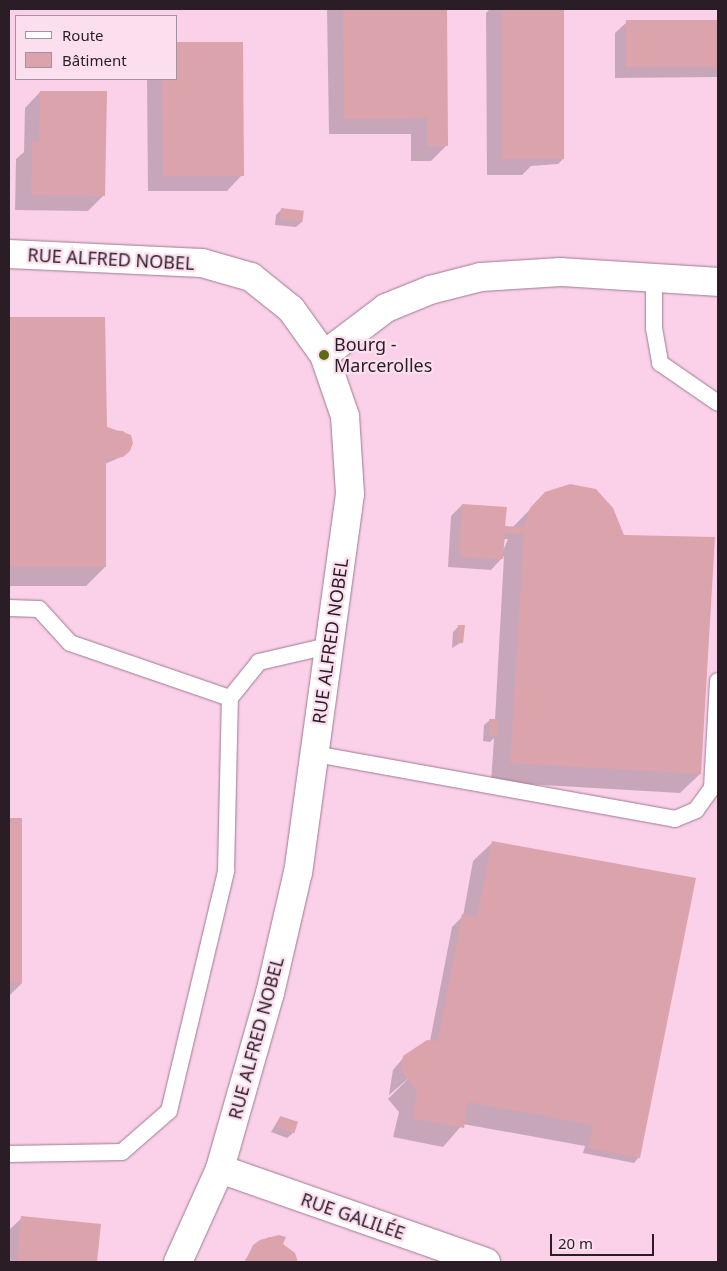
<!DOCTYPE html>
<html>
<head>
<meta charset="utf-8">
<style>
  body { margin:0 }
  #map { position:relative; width:727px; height:1271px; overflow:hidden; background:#fcdfef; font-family:"Noto Sans",sans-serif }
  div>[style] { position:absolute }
  .built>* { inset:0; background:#fbd0e9 }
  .shadow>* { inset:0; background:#0003 }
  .building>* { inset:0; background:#dba3ab; transform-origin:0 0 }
  .roads { filter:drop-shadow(0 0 1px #9c7c8f) drop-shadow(0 0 1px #9c7c8f) }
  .lane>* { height:16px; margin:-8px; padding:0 8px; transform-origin:8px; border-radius:8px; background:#fff }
  .street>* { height:28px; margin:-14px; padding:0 14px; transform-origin:14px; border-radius:14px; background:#fff }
  .dots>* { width:14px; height:14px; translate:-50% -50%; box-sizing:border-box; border:2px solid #fcdfef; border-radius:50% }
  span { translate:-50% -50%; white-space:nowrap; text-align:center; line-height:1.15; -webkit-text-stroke:4.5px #fcdfef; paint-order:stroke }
  .street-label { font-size:18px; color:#2a1d25 }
  .poi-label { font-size:18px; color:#2a1d25 }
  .left { translate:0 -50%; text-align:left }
  .frame { position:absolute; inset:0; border:10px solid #2a1d25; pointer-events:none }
  .legend { position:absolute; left:15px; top:15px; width:162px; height:65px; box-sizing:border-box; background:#fcdfef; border:1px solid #a8919e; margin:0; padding:6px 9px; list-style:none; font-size:15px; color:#2a1d25 }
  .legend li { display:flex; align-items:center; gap:10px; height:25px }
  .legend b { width:25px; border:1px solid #a8919e }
  .scale { position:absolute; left:550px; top:1234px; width:104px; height:22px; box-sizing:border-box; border:2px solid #2a1d25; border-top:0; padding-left:6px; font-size:15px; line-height:18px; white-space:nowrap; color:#2a1d25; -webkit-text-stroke:4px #fcdfef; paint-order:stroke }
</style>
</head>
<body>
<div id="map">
  <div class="built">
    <div style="clip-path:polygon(evenodd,9px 9px,718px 9px,718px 1262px,9px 1262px,9px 9px,16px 16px,176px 16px,176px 79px,16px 79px,16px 16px)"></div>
  </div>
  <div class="shadow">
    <div style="clip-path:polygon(327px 9px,446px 9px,447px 145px,431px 161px,411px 161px,411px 134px,329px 134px)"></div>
    <div style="clip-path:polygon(490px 9px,563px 9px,563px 159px,558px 164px,531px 166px,522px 175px,487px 175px,486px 13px)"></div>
    <div style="clip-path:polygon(627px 22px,718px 22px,718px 77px,615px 78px,615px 33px)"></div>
    <div style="clip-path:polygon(147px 79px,176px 79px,242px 175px,227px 191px,148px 191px)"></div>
    <div style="clip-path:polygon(40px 92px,104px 195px,88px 211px,15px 210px,16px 159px,24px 152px,25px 108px)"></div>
    <div style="clip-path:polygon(282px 209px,302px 222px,296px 227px,275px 225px,276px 215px)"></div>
    <div style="clip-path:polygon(9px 319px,104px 319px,102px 430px,123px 431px,129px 436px,123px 456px,105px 464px,105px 567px,86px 586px,9px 586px)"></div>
    <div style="clip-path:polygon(evenodd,546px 493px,700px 774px,680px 793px,491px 782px,494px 738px,490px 742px,483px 741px,484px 725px,490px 720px,495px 720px,504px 556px,491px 570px,448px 567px,451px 516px,462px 505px,504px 527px,512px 528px,546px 493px,503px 539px,508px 539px,503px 551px,503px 539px)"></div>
    <div style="clip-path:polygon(459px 626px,462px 642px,452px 648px,453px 632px)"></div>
    <div style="clip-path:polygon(9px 819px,21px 819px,22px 983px,9px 996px)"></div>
    <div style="clip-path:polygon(493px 842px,639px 1157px,634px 1163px,583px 1153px,585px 1146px,463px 1124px,443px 1147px,393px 1137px,399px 1112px,388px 1099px,410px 1077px,389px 1095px,393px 1070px,404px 1057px,430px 1041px,452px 927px,463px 916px,473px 861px)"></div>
    <div style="clip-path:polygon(280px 1117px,293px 1133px,287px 1138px,271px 1132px)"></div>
    <div style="clip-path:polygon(22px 1218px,100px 1225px,96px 1262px,9px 1262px,10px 1229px)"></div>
    <div style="clip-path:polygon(269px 1237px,284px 1238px,280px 1245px,294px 1254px,297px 1262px,244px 1262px,254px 1246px)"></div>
  </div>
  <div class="building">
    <div style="clip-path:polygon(343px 9px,447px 9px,448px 146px,427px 146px,427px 118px,344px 119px)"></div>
    <div style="left:502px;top:9px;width:62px;height:150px"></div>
    <div style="left:626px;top:20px;width:92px;height:47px"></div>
    <div style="clip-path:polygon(176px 42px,243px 42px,244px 176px,163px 176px,162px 79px,176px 79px)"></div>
    <div style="clip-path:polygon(40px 91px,107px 91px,105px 196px,31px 195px,32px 142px,39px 142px)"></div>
    <div style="left:281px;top:208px;width:23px;height:11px;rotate:7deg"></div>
    <div style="clip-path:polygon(9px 317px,105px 317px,107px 427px,131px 435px,133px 443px,130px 451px,123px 457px,106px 459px,106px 567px,9px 567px)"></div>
    <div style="clip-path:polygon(570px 484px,596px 489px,613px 508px,624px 535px,715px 537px,701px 774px,510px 763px,524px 534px,505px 533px,503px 559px,459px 557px,462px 504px,507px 507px,505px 526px,524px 527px,530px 508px,545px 492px)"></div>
    <div style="clip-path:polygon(458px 625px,465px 625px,463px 643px,457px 643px)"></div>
    <div style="left:489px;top:719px;width:9px;height:17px"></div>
    <div style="left:9px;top:818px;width:13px;height:165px"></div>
    <div style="clip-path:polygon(492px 841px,696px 878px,640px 1158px,588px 1148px,593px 1125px,468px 1102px,464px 1128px,412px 1118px,417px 1092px,401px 1070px,403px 1056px,427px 1040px,438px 1041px,462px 914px,477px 917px)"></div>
    <div style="left:280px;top:1116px;width:19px;height:12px;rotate:18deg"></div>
    <div style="clip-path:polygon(21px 1216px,101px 1224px,97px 1262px,17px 1262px)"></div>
    <div style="clip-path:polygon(279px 1235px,286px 1237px,283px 1244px,295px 1253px,298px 1262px,245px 1262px,253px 1245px,260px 1240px)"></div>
  </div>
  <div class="roads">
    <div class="lane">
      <div style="left:654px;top:280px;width:48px;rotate:90deg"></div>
      <div style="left:654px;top:328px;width:36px;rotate:80deg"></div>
      <div style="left:660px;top:363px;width:70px;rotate:34.6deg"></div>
      <div style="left:9px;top:608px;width:30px;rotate:2deg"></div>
      <div style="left:39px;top:609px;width:46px;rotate:47.6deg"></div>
      <div style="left:70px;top:643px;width:169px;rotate:19deg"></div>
      <div style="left:315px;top:754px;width:366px;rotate:10.2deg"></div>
      <div style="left:675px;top:819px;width:23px;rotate:-23deg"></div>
      <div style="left:696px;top:810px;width:27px;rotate:-54deg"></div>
      <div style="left:712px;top:788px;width:107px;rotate:-86.8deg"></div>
      <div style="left:9px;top:1154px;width:113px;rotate:-1deg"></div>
      <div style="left:122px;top:1152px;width:62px;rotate:-41.1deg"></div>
      <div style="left:169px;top:1111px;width:247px;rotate:-76.6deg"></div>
      <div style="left:226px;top:871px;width:173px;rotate:-88.7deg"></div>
      <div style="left:230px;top:698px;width:46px;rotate:-51.1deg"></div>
      <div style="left:259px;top:662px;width:71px;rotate:-13.1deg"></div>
    </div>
    <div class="street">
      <div style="left:9px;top:254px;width:193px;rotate:2.7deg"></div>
      <div style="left:202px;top:263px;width:51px;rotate:15.9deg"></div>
      <div style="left:251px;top:277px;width:51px;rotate:38.7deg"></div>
      <div style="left:291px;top:309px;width:57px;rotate:54.3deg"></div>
      <div style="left:324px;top:355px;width:65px;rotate:71deg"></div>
      <div style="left:345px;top:416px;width:78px;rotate:86.3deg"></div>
      <div style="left:350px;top:494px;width:382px;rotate:97.8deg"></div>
      <div style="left:298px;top:872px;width:124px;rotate:103deg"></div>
      <div style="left:270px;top:993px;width:183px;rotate:105.9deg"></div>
      <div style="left:220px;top:1169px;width:102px;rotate:114.3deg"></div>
      <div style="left:324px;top:355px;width:78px;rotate:-37.2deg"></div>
      <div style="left:386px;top:308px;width:48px;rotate:-22.2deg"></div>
      <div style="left:430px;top:290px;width:53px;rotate:-14.3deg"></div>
      <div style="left:481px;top:277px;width:80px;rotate:-3.6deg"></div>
      <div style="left:561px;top:272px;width:157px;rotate:3.6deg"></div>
      <div style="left:220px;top:1169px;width:282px;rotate:19.3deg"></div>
    </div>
  </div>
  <div class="dots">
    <div style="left:324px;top:355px;background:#5f6a10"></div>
  </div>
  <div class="street-label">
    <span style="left:111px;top:259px;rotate:3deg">RUE ALFRED NOBEL</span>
    <span style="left:330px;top:641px;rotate:-82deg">RUE ALFRED NOBEL</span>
    <span style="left:256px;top:1038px;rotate:-75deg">RUE ALFRED NOBEL</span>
    <span style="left:353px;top:1216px;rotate:19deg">RUE GALILÉE</span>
  </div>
  <div class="poi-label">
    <span class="left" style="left:334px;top:355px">Bourg -<br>Marcerolles</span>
  </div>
  <div class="frame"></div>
  <ul class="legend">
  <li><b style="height:6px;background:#fff"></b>Route</li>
  <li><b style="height:14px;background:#dba3ab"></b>Bâtiment</li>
  </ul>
  <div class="scale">20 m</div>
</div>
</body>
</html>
